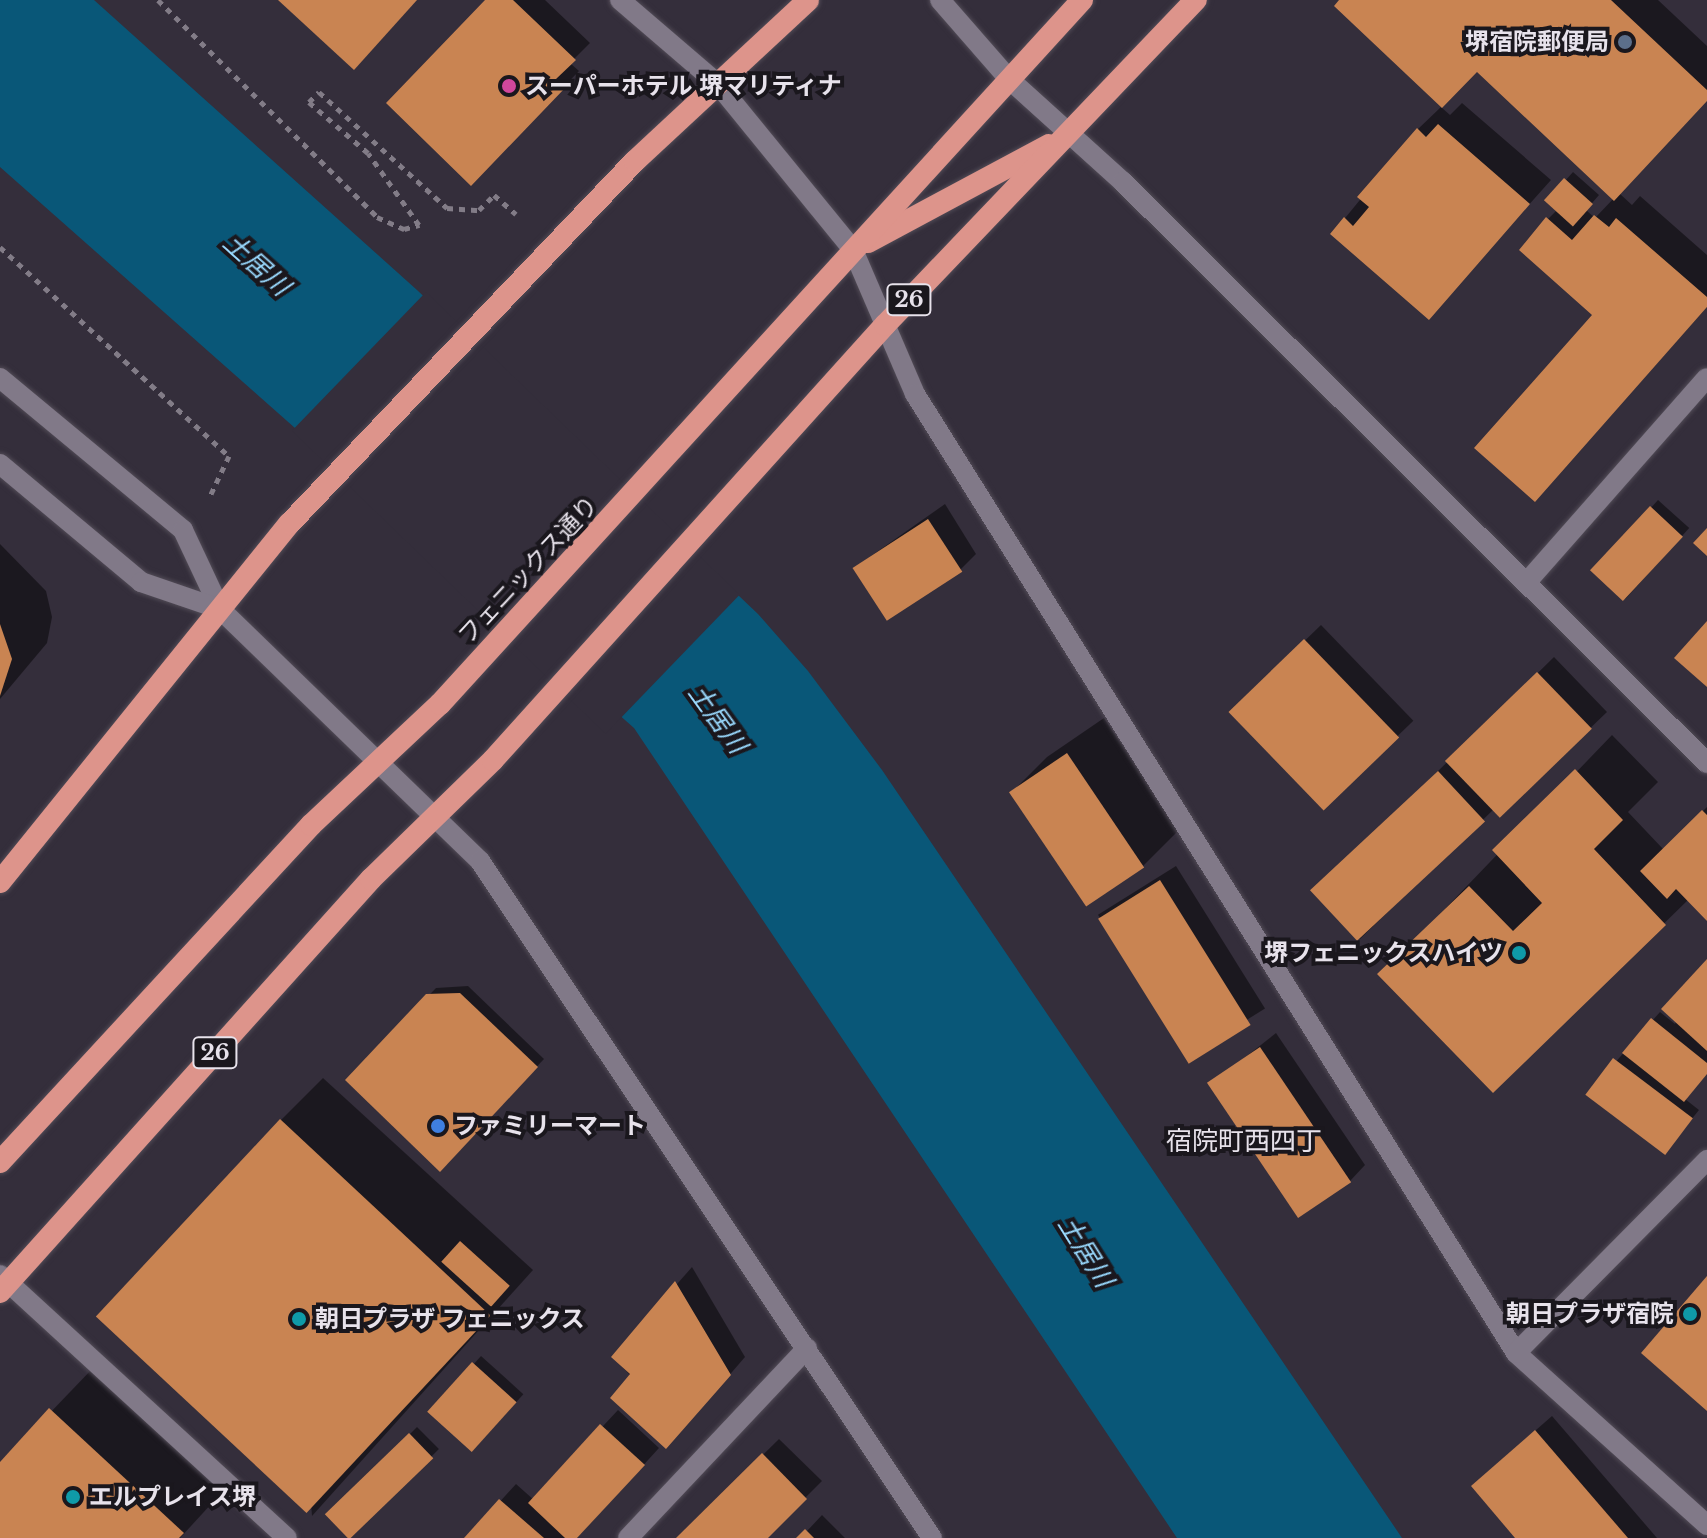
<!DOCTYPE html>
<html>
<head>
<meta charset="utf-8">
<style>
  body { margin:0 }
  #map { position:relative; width:1707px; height:1538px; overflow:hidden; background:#342e3b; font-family:"Libre Baskerville","Noto Sans JP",serif }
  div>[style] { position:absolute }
  .water>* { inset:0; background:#095778 }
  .pier>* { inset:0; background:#342e3b; transform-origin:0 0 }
  .shadow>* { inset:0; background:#0007; transform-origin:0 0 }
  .building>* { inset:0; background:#c98452; transform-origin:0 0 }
  .path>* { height:5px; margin-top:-2.5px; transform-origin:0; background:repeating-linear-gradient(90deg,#827c87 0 6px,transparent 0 12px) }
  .roads { filter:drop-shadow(0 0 2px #514b56) drop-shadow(0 0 2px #514b56) }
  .service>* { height:20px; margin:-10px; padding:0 10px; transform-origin:10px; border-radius:10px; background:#817988 }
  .minor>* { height:20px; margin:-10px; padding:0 10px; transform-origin:10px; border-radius:10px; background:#817988 }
  .tertiary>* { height:20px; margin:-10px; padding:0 10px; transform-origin:10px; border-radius:10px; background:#817988 }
  .trunk>* { height:22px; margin:-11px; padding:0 11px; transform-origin:11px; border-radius:11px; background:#dd948b }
  .dots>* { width:22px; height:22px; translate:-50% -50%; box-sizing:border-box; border:4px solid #1a171d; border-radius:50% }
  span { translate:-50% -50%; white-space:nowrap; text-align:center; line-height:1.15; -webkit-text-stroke:8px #1a171d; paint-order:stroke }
  .shield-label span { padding:2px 6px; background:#1a171d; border:2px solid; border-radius:6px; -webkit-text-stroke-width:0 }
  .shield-label { font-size:22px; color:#e7e2eb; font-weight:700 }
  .poi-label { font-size:24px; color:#e7e2eb; font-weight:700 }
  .right { translate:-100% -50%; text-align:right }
  .left { translate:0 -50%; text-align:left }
  .street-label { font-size:24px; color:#e7e2eb }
  .water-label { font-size:26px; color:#99d9fe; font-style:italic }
  .neighbourhood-label { font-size:26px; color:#e7e2eb }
</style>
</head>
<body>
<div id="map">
  <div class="water">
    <div style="clip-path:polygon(0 0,94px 0,417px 290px,758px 614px,808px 671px,882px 770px,1402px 1538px,1177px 1538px,634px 728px,0 167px)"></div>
  </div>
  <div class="pier">
    <div style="left:426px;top:292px;width:436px;height:193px;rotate:44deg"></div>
  </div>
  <div class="shadow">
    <div style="clip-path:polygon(488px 0,545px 0,590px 43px,570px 63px,579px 71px,471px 183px)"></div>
    <div style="clip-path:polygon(1342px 0,1658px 0,1707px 46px,1707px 100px,1619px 193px,1632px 205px,1640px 196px,1707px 255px,1707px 307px,1535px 500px,1595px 314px,1548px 219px,1557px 210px,1547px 201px,1573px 172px,1599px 195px,1586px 210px,1595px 218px,1614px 198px,1477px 69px)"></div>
    <div style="clip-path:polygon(1462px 103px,1551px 180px,1428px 318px,1332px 234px,1418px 129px,1441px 107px,1450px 115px)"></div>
    <div style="left:1658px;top:500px;width:42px;height:95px;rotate:42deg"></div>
    <div style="clip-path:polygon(945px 504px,976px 554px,960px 570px,854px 568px)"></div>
    <div style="clip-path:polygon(0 544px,46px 591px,52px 617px,47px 643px,0 699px)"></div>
    <div style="left:1321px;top:625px;width:133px;height:125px;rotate:46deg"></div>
    <div style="clip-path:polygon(1554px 657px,1607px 712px,1500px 815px,1494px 809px,1360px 939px,1315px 892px)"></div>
    <div style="clip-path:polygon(1104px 718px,1179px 830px,1143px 866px,1011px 793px,1047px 757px)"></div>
    <div style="clip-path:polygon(1612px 735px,1658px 782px,1628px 812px,1664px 850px,1707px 807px,1707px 918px,1689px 899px,1493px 1091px,1416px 939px)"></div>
    <div style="left:1176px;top:866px;width:168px;height:92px;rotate:58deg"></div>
    <div style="clip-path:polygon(1707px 962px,1707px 1073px,1685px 1099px,1699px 1110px,1665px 1152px,1588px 1093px,1660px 1012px,1675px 1024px)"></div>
    <div style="clip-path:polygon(468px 986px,544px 1059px,440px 1169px,347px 1080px,436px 988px)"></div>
    <div style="clip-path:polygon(1276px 1033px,1365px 1165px,1350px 1181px,1211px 1084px)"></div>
    <div style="clip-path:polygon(323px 1078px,533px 1270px,312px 1516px,281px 1120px)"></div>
    <div style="clip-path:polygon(692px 1267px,745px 1357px,682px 1430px,613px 1357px)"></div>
    <div style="left:481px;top:1356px;width:57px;height:76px;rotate:42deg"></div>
    <div style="clip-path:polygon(93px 1368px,225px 1489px,180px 1538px,0 1538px,0 1465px)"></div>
    <div style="clip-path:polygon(618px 1410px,659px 1448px,577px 1538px,467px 1538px,516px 1484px,534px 1500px)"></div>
    <div style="clip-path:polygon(1552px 1416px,1657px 1538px,1518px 1538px,1489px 1471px)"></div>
    <div style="left:417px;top:1427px;width:31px;height:124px;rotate:45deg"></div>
    <div style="clip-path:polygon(779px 1439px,822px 1481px,765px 1538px,679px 1538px)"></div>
    <div style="clip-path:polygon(822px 1515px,845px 1538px,799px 1538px,807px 1531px)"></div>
  </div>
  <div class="building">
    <div style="clip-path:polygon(278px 0,417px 0,354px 70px)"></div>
    <div style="clip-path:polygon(485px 0,513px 0,576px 60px,556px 79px,565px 88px,471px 186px,386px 103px)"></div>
    <div style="clip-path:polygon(1339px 0,1611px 0,1707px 90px,1707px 101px,1614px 201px,1477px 72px,1442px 108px,1334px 6px)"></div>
    <div style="clip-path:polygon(1438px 124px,1530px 204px,1429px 320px,1330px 234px,1344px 217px,1353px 226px,1369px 207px,1357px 197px,1417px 128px,1426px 137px)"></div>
    <div style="left:1564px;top:178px;width:39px;height:30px;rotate:42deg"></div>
    <div style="clip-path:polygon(1594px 215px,1609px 227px,1616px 218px,1707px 297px,1707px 307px,1535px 502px,1474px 448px,1592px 315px,1519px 250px,1546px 217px,1572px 240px)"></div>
    <div style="left:1650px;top:506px;width:45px;height:88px;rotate:43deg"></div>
    <div style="left:928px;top:519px;width:63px;height:90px;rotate:57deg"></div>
    <div style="clip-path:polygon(1707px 528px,1707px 556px,1693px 543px)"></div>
    <div style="clip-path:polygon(1707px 621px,1707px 687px,1674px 658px)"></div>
    <div style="clip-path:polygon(0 624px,12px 659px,0 696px)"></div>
    <div style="left:1304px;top:639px;width:137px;height:105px;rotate:46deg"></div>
    <div style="left:1537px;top:672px;width:79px;height:128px;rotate:46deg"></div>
    <div style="left:1067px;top:753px;width:138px;height:70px;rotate:56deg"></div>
    <div style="clip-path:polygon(1575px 769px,1623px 820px,1594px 849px,1666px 925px,1493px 1093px,1377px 974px,1469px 886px,1513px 931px,1542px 903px,1492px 850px)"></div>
    <div style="left:1438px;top:771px;width:69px;height:175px;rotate:47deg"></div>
    <div style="clip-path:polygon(1702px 810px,1707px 815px,1707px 921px,1676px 889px,1667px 899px,1640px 871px)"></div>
    <div style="left:1160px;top:880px;width:171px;height:73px;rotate:58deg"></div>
    <div style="clip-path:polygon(1707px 959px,1707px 1051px,1661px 1009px)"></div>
    <div style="clip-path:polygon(460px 993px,538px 1067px,440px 1172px,345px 1080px,426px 994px)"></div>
    <div style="clip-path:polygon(1651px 1018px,1707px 1063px,1707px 1074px,1684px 1102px,1622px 1053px)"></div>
    <div style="left:1260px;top:1047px;width:163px;height:64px;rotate:56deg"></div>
    <div style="left:1613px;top:1058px;width:100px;height:46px;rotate:37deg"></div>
    <div style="left:280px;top:1119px;width:288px;height:270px;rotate:43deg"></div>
    <div style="left:460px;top:1241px;width:67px;height:28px;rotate:42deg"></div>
    <div style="clip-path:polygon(1707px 1276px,1707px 1411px,1641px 1353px)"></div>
    <div style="clip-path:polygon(675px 1281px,731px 1375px,666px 1449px,610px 1398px,630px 1374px,611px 1357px)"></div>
    <div style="left:472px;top:1362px;width:60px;height:67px;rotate:42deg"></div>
    <div style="clip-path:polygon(49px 1408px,184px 1533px,179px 1538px,0 1538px,0 1462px)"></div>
    <div style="clip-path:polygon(600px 1424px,645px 1465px,577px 1538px,565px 1538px,528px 1503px)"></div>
    <div style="clip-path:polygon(1535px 1430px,1628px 1538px,1515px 1538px,1471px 1486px)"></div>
    <div style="left:409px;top:1433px;width:35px;height:117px;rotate:46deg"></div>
    <div style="clip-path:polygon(762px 1453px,807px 1499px,768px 1538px,676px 1538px)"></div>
    <div style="clip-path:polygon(499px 1499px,544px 1538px,464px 1538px)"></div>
    <div style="clip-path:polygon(805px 1529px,814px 1538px,796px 1538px)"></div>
  </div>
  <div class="path">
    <div style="left:158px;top:0;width:308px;rotate:44.7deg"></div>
    <div style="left:377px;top:217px;width:30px;rotate:24deg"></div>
    <div style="left:404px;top:229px;width:16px;rotate:-15deg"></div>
    <div style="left:419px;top:225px;width:88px;rotate:-125.3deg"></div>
    <div style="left:368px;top:153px;width:78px;rotate:-139.2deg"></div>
    <div style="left:309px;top:102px;width:14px;rotate:-45deg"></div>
    <div style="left:319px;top:92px;width:173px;rotate:42.2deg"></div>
    <div style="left:447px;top:208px;width:32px;rotate:4deg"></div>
    <div style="left:479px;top:210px;width:21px;rotate:-45deg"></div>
    <div style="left:494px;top:195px;width:29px;rotate:41deg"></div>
    <div style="left:0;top:247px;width:310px;rotate:42.4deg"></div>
    <div style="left:229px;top:456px;width:44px;rotate:115.4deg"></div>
  </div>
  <div class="roads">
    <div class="service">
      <div style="left:1526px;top:583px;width:273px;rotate:-48.6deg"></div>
    </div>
    <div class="minor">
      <div style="left:620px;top:0;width:128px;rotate:40.6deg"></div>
      <div style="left:717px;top:83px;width:215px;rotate:50.8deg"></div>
      <div style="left:853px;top:250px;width:157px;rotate:66.7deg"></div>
      <div style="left:915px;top:394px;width:1132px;rotate:57.92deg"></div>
      <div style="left:1516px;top:1353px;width:257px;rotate:42deg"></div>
      <div style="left:940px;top:0;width:105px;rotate:48.9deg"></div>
      <div style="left:1009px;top:79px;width:154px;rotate:42.1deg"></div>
      <div style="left:1123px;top:182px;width:824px;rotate:44.85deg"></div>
      <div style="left:0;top:1275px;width:389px;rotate:42.5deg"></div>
      <div style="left:1516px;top:1353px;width:272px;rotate:-45.3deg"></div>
      <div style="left:628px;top:1538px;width:261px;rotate:-46.7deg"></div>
    </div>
    <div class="tertiary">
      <div style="left:0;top:378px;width:238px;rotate:39.7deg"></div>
      <div style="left:183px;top:530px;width:87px;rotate:64.9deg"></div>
      <div style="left:220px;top:609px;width:362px;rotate:44.1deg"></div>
      <div style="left:480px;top:861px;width:814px;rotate:56.27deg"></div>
      <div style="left:0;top:464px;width:184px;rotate:39.9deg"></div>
      <div style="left:141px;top:582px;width:83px;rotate:18.9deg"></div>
    </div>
    <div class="trunk">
      <div style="left:868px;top:242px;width:205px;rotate:-28.2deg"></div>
      <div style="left:0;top:882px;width:461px;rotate:-51.1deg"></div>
      <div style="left:290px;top:523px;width:500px;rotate:-46.38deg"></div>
      <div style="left:635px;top:161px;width:236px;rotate:-42.9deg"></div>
      <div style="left:0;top:1162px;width:459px;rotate:-47.3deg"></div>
      <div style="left:311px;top:825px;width:177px;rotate:-43.2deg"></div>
      <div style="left:440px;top:704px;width:953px;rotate:-47.64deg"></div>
      <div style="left:0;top:1292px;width:555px;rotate:-48.07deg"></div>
      <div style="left:371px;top:879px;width:170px;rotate:-44.3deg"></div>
      <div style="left:493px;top:760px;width:586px;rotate:-47.98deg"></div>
      <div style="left:885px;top:325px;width:450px;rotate:-46.3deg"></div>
    </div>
  </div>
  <div class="dots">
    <div style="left:1625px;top:42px;background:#5c6f8a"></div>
    <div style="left:509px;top:86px;background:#d1479c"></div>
    <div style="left:1519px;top:953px;background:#0f9aa8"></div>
    <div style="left:438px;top:1126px;background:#3f7fe0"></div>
    <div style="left:1690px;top:1314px;background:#0f9aa8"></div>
    <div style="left:299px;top:1319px;background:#0f9aa8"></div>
    <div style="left:73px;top:1497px;background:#0f9aa8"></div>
  </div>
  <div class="shield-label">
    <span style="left:909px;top:300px">26</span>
    <span style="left:215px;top:1053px">26</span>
  </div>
  <div class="poi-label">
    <span class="right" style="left:1609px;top:42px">堺宿院郵便局</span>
    <span class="left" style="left:525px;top:86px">スーパーホテル 堺マリティナ</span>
    <span class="right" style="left:1503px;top:953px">堺フェニックスハイツ</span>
    <span class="left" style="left:454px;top:1126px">ファミリーマート</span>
    <span class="right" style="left:1674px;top:1314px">朝日プラザ宿院</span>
    <span class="left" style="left:315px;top:1319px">朝日プラザ フェニックス</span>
    <span class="left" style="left:89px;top:1497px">エルプレイス堺</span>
  </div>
  <div class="street-label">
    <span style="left:528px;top:570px;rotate:-47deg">フェニックス通り</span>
  </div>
  <div class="water-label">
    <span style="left:256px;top:265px;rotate:42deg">土居川</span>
    <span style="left:717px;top:719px;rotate:54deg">土居川</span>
    <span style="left:1085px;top:1252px;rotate:58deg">土居川</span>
  </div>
  <div class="neighbourhood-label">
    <span style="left:1244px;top:1142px">宿院町西四丁</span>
  </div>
</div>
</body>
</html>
